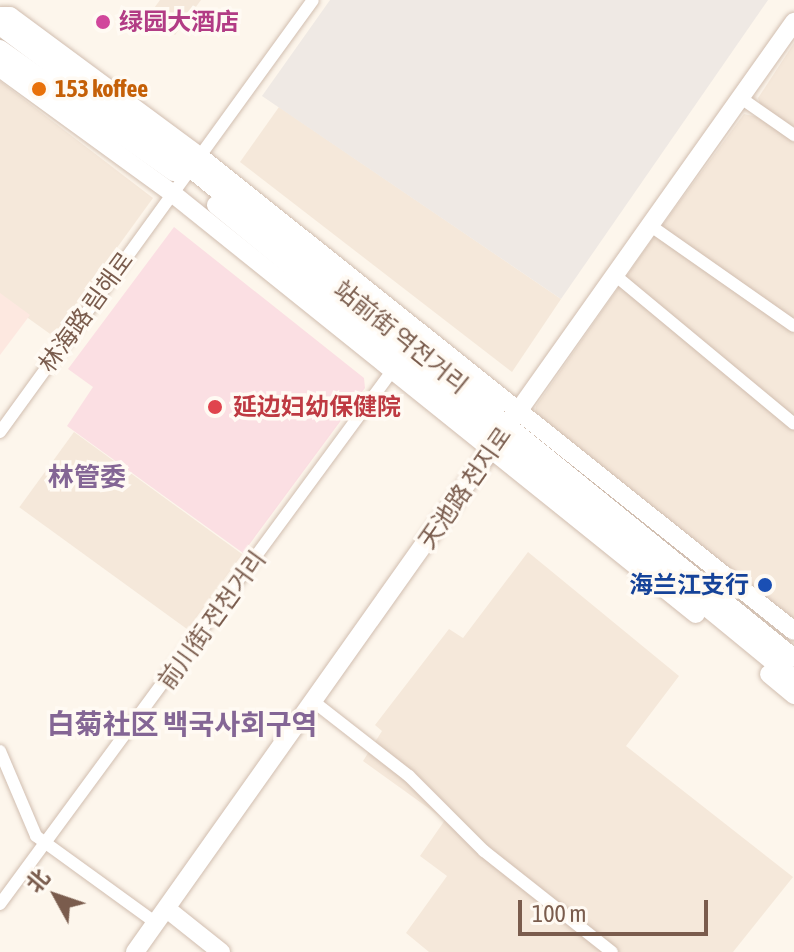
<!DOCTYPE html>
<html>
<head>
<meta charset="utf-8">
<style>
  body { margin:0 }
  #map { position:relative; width:794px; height:952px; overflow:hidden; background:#fdf6ec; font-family:"Asap Condensed","Noto Sans SC","Noto Sans KR",sans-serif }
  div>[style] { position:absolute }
  .residential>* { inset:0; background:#f5e8da; transform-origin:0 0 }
  .commercial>* { inset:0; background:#fde8e0 }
  .industrial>* { inset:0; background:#efe9e4 }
  .medical>* { inset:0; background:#fbdfe3 }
  .roads { filter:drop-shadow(0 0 2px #d1beb0) drop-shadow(0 0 2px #d1beb0) }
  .street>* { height:12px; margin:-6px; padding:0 6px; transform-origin:6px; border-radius:6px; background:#fff }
  .secondary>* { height:18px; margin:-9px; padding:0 9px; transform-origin:9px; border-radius:9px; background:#fff }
  .dots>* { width:22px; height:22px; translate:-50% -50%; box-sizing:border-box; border:4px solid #fffaf3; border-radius:50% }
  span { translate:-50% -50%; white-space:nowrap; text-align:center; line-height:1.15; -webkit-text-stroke:7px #fffaf3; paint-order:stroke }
  .hotel-label { font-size:24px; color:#b23c85; font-weight:700 }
  .left { translate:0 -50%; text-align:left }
  .food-label { font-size:24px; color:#c56008; font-weight:700 }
  .street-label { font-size:24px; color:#7a5c4d }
  .health-label { font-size:24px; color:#be3a42; font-weight:700 }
  .transit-label { font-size:24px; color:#164399; font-weight:700 }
  .right { translate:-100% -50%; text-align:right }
  .neighbourhood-label { font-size:26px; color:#846695; font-weight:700 }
  .quarter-label { font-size:28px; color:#846695; font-weight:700 }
  .north { position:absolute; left:16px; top:856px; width:80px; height:80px; -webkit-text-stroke:6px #fffaf3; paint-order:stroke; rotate:310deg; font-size:22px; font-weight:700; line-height:32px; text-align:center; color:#7a5c4d }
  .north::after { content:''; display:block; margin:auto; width:28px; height:36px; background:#7a5c4d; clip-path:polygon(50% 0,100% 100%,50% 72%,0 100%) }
  .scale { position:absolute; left:518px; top:900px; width:190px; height:36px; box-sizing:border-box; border:4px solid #7a5c4d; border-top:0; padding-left:10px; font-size:24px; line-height:28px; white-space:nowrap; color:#7a5c4d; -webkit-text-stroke:6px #fffaf3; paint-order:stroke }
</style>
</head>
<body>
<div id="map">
  <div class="residential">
    <div style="clip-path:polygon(160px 0,201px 0,175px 35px,149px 15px)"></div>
    <div style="clip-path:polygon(794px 43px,794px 132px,760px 105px,758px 98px)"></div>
    <div style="clip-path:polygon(0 81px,153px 198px,53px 336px,0 298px)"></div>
    <div style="clip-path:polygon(279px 107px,561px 299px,512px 372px,240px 162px)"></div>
    <div style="clip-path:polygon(744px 114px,758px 117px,794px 142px,794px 319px,661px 227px)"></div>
    <div style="clip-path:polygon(655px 235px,794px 333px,794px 624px,534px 419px,536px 406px)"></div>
    <div style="left:74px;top:432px;width:208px;height:93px;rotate:36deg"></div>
    <div style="clip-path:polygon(528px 552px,679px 676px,626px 746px,793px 877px,733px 952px,429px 952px,406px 933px,447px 876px,420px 856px,445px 820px,363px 761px,382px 731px,375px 725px,449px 629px,463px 638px)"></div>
  </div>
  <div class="commercial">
    <div style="clip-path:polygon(0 293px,30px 315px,0 355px)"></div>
  </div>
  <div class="industrial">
    <div style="clip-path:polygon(330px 0,768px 0,561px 299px,262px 96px)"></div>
  </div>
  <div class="medical">
    <div style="clip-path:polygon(174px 227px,364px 378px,365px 388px,243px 553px,67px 426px,93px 387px,68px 369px)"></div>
  </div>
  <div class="roads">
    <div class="street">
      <div style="left:741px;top:98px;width:65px;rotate:34.9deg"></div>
      <div style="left:651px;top:226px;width:174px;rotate:35deg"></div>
      <div style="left:616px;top:276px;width:231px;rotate:39.7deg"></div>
      <div style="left:0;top:432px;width:533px;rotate:-54.08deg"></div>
      <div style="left:314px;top:702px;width:120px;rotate:37.9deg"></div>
      <div style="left:409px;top:776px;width:106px;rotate:45deg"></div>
      <div style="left:484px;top:851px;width:163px;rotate:38.3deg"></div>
      <div style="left:0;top:751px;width:92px;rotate:67deg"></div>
      <div style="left:36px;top:836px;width:148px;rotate:35.9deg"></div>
      <div style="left:0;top:904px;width:662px;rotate:-53.67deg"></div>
    </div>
    <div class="secondary">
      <div style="left:0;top:16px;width:10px"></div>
      <div style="left:10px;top:16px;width:235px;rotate:36.5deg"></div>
      <div style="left:199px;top:156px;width:761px;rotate:38.6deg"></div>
      <div style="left:0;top:26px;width:237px;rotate:36.8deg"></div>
      <div style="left:190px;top:168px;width:778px;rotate:39.05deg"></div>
      <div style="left:0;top:49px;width:213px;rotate:35.3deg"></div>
      <div style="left:0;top:68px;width:213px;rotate:36deg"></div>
      <div style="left:172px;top:193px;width:672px;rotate:38.78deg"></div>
      <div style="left:216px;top:205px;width:748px;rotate:39.35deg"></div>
      <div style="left:769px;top:674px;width:33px;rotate:40deg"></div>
      <div style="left:167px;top:909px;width:69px;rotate:38.5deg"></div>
      <div style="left:135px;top:952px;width:1140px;rotate:-54.68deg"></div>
    </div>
  </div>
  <div class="dots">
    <div style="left:103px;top:22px;background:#d1479c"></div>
    <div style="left:39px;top:89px;background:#e8710a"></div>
    <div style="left:215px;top:407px;background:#e0444e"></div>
    <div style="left:765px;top:585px;background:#1a4fb4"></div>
  </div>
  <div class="hotel-label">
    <span class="left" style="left:119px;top:22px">绿园大酒店</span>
  </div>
  <div class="food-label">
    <span class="left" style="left:55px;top:89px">153 koffee</span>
  </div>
  <div class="street-label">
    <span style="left:86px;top:312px;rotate:-54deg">林海路 림해로</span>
    <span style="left:401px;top:337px;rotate:39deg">站前街 역전거리</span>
    <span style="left:465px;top:488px;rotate:-55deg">天池路 천지로</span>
    <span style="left:212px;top:620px;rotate:-54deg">前川街 전천거리</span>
  </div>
  <div class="health-label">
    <span class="left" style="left:233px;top:407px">延边妇幼保健院</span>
  </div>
  <div class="transit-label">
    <span class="right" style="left:749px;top:585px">海兰江支行</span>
  </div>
  <div class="neighbourhood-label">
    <span style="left:87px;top:478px">林管委</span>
  </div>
  <div class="quarter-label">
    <span style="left:182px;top:724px">白菊社区 백국사회구역</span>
  </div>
  <div class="north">北</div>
  <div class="scale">100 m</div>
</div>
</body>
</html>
